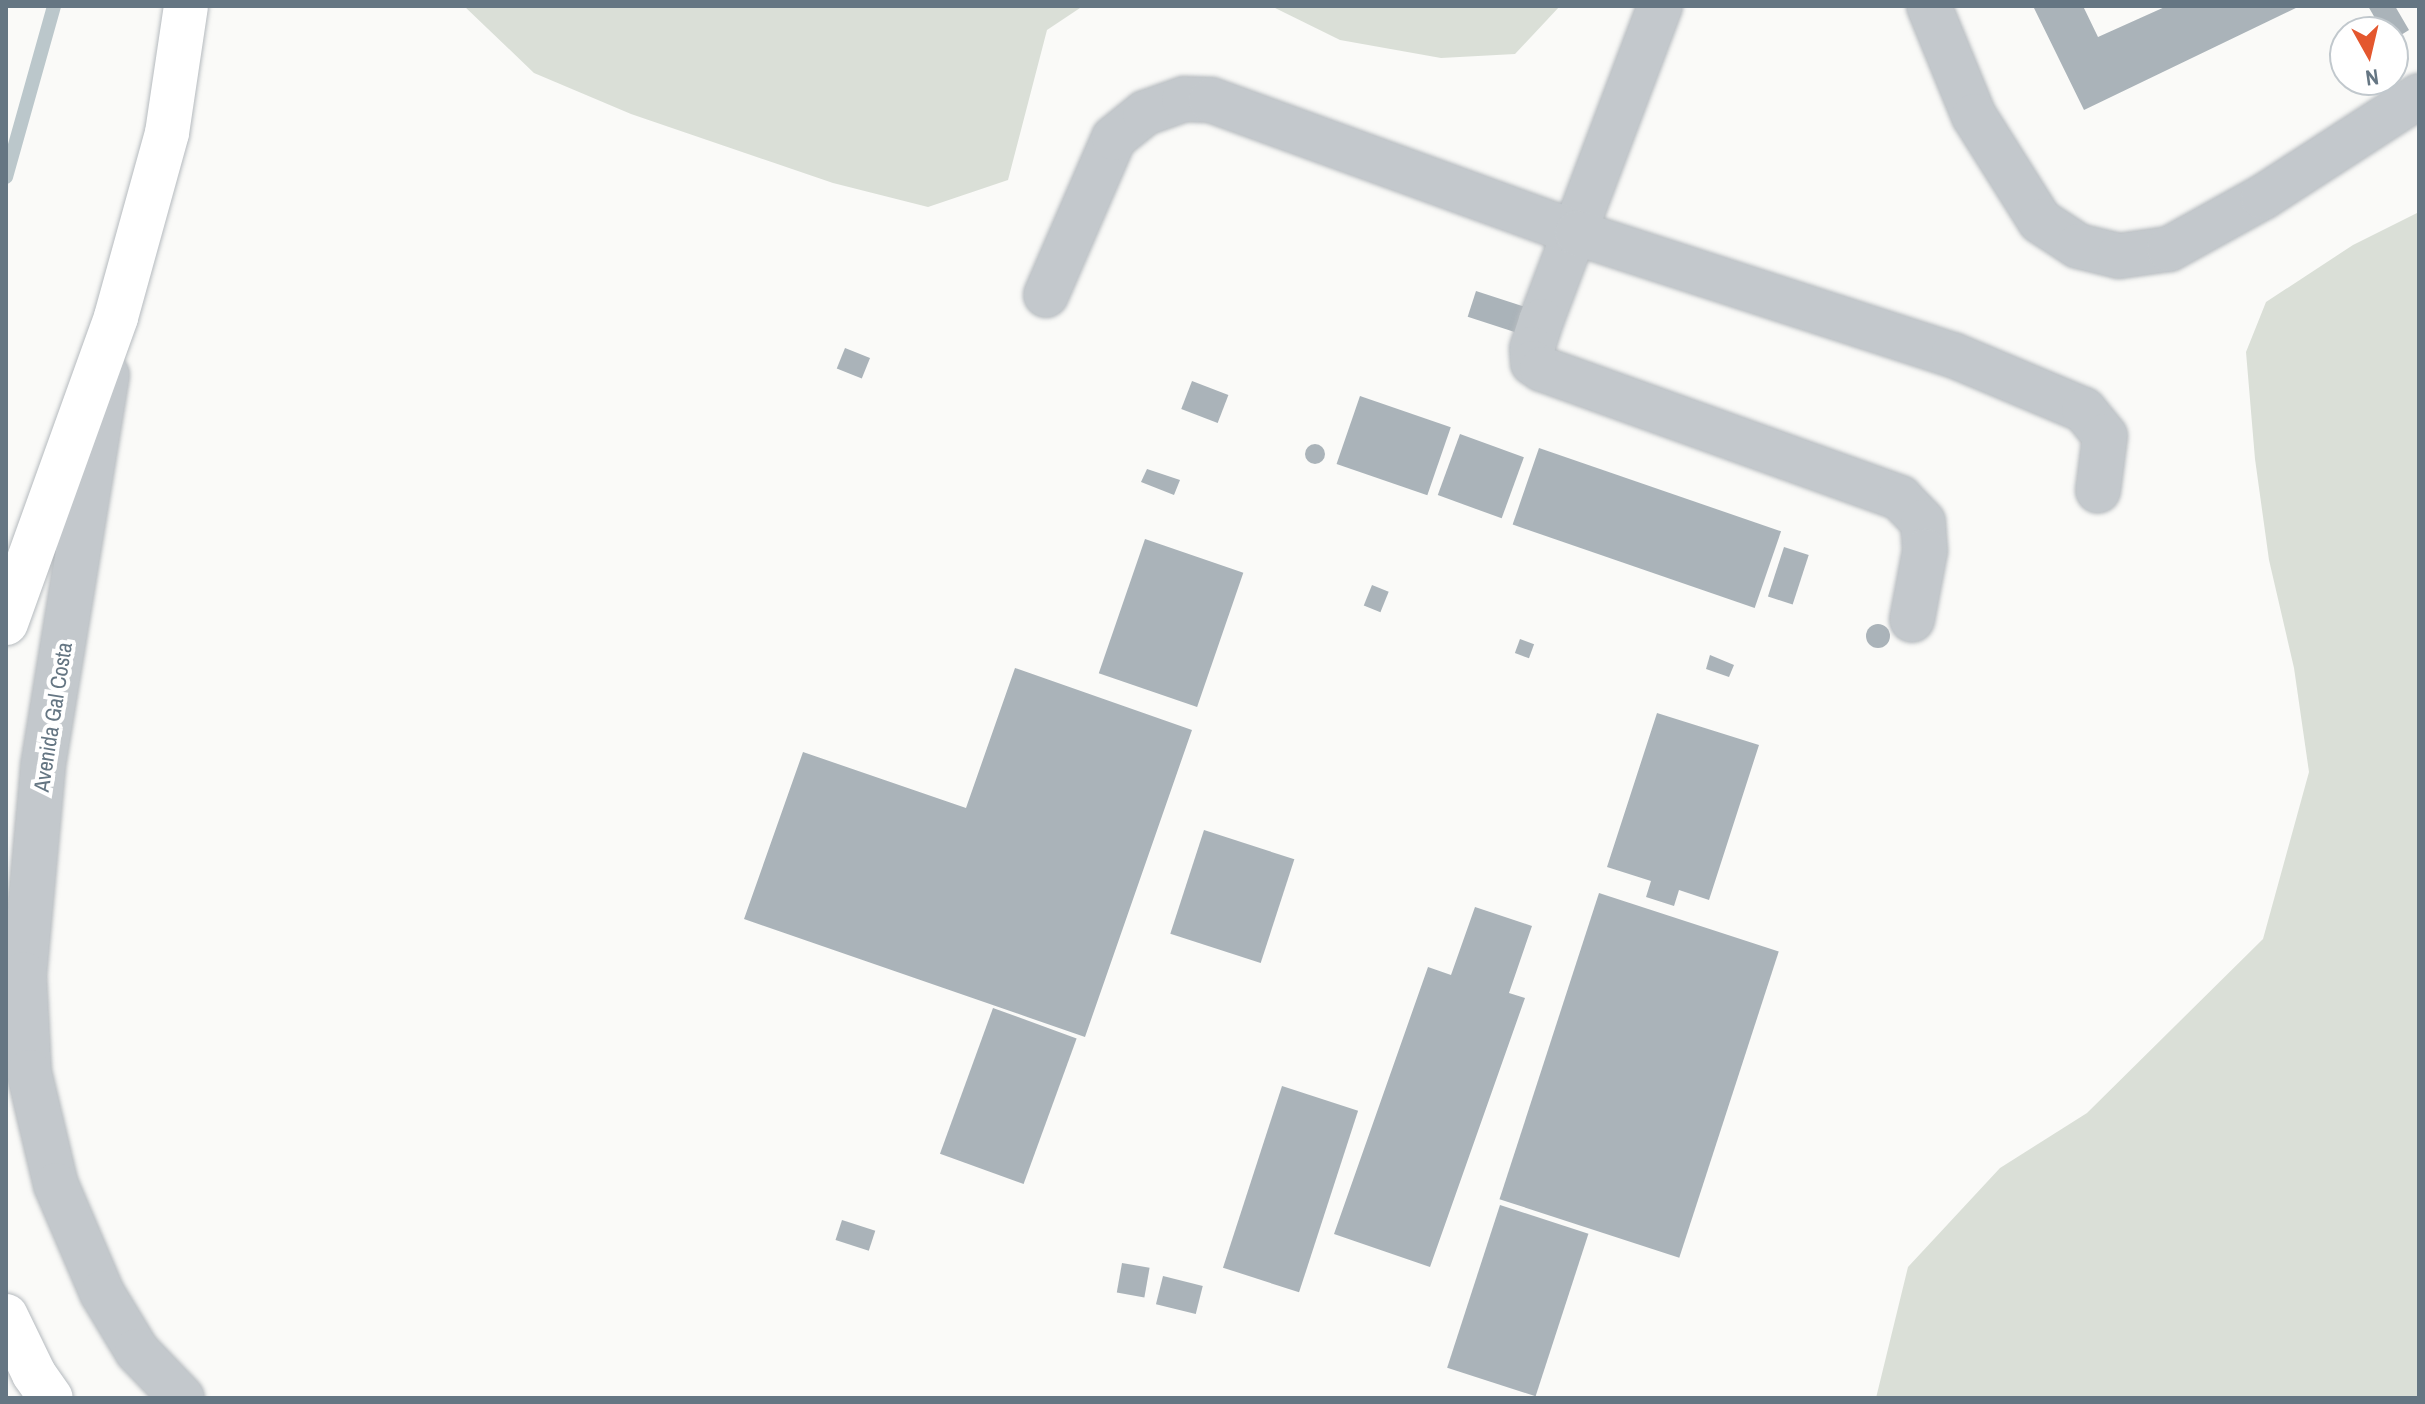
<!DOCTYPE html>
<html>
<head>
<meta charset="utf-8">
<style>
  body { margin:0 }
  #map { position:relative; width:2425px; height:1404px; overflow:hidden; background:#fafaf8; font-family:"Archivo Narrow",sans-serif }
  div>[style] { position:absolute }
  .green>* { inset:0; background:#dadfd7 }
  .stream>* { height:14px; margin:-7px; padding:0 7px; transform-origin:7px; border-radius:7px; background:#bbc7cb }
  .building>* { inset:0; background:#aab3b9; transform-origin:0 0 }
  .round { border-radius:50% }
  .roads { filter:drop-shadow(0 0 2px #b5babe) drop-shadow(0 0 2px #b5babe) }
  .minor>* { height:44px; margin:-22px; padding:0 22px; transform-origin:22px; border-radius:22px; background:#c3c8cc }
  .major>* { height:44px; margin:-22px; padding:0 22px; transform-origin:22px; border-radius:22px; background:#fff }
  span { translate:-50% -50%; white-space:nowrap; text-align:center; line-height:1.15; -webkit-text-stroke:8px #fff; paint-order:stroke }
  .street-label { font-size:22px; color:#657683 }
  .frame { position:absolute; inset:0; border:8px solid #657683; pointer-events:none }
  .north { position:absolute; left:2329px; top:16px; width:80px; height:80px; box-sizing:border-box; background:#fff; border:2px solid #c1c8cd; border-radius:50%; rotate:172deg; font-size:22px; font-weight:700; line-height:32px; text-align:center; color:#657683 }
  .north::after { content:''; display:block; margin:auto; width:28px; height:36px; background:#e4572e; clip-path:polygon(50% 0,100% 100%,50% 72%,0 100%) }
</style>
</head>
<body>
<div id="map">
  <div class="green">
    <div style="clip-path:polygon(464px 6px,1083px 6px,1047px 30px,1008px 180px,928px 207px,833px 183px,631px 114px,534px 73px)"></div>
    <div style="clip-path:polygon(1271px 6px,1560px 6px,1515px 54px,1441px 58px,1340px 40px)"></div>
    <div style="clip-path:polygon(2419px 212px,2419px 1398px,1876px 1398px,1908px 1267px,2000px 1168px,2087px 1113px,2263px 939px,2309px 772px,2294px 668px,2269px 560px,2255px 459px,2246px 352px,2266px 302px,2353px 245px)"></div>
  </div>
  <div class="stream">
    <div style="left:6px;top:177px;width:178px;rotate:-74.3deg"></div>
  </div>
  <div class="building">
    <div style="clip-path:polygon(2033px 6px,2083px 6px,2098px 37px,2167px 6px,2300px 6px,2084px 110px)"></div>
    <div style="clip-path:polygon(2368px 6px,2395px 6px,2409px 30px,2393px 40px,2393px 32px,2383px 32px)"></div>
    <div style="left:1476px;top:291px;width:55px;height:27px;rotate:18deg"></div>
    <div style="left:845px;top:348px;width:27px;height:22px;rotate:22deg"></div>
    <div style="left:1192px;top:381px;width:39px;height:30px;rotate:21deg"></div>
    <div style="left:1360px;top:396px;width:96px;height:72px;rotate:19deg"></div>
    <div style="left:1460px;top:434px;width:68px;height:65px;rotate:20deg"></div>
    <div class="round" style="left:1305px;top:444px;width:20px;height:20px"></div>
    <div style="left:1539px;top:448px;width:256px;height:81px;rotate:19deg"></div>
    <div style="clip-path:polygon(1147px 469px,1180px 480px,1174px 495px,1141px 482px)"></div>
    <div style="left:1145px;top:539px;width:104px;height:142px;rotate:19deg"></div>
    <div style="left:1784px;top:547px;width:26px;height:52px;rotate:18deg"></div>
    <div style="left:1372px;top:585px;width:18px;height:22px;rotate:22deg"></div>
    <div class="round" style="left:1866px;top:624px;width:24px;height:24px"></div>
    <div style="left:1520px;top:639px;width:15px;height:15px;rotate:20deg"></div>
    <div style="clip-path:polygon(1710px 655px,1734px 665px,1729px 677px,1706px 669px)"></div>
    <div style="clip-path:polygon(1015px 668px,1192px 730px,1085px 1037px,744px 919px,803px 752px,966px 808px)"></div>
    <div style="clip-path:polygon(1657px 713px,1759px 745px,1709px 900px,1679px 890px,1674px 906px,1646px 897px,1651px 881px,1607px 867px)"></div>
    <div style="left:1204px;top:830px;width:95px;height:109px;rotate:18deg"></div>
    <div style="left:1599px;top:893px;width:189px;height:322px;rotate:18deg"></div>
    <div style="clip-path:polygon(1475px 907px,1532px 926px,1509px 993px,1525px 998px,1430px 1267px,1334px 1234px,1428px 967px,1451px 975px)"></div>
    <div style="left:993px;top:1008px;width:89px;height:155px;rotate:20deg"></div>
    <div style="left:1282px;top:1086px;width:80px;height:191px;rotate:18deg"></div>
    <div style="left:1500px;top:1205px;width:93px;height:171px;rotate:18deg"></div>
    <div style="left:842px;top:1220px;width:35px;height:21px;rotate:18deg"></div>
    <div style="left:1122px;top:1263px;width:28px;height:30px;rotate:10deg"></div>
    <div style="left:1163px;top:1276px;width:41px;height:29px;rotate:14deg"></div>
  </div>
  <div class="roads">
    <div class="minor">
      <div style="left:1660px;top:6px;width:337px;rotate:110.7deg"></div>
      <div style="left:1541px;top:321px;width:29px;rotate:108deg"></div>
      <div style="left:1532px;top:349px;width:14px;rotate:86deg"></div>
      <div style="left:1533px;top:363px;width:11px;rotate:34deg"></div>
      <div style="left:1542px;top:369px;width:381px;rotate:19.8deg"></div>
      <div style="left:1900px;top:498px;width:33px;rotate:46deg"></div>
      <div style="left:1923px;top:522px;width:29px;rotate:86deg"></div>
      <div style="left:1925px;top:551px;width:70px;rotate:100.7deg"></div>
      <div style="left:1929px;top:6px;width:119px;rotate:67.8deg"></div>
      <div style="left:1974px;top:116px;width:124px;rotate:57.8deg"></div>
      <div style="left:2040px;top:221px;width:45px;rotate:33.3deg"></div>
      <div style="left:2078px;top:246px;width:42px;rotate:13.7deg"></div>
      <div style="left:2119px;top:256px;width:50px;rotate:-8deg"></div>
      <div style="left:2169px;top:249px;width:107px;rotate:-29deg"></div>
      <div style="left:2263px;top:197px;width:186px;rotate:-32.9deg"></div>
      <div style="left:1046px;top:295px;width:171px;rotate:-66.6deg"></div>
      <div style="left:1114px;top:138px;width:40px;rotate:-39deg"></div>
      <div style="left:1145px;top:113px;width:41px;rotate:-19.7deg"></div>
      <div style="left:1184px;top:99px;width:27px;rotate:2deg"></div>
      <div style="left:1211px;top:100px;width:389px;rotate:20deg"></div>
      <div style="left:1577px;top:233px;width:395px;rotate:18deg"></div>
      <div style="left:1953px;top:355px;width:142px;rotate:22.8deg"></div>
      <div style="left:2084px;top:410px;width:33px;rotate:51deg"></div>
      <div style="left:2105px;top:436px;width:55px;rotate:97.3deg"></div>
      <div style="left:107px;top:375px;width:397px;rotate:99.3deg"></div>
      <div style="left:43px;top:767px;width:208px;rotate:95.2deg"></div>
      <div style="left:24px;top:974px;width:98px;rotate:87.1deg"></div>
      <div style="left:29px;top:1072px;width:116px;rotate:76.6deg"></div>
      <div style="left:56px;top:1185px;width:117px;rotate:66.9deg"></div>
      <div style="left:102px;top:1293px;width:68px;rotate:58.9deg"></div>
      <div style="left:137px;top:1351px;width:65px;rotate:46.2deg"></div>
    </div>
    <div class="major">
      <div style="left:6px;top:623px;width:325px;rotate:-70.2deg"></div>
      <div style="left:116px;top:317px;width:191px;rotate:-74.5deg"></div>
      <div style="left:167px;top:133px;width:128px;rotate:-81.5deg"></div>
      <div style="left:6px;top:1316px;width:64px;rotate:64.2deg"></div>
      <div style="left:34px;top:1374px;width:29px;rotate:55deg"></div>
    </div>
  </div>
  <div class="street-label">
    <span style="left:53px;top:717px;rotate:-81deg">Avenida Gal Costa</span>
  </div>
  <div class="frame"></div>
  <div class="north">N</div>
</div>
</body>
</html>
